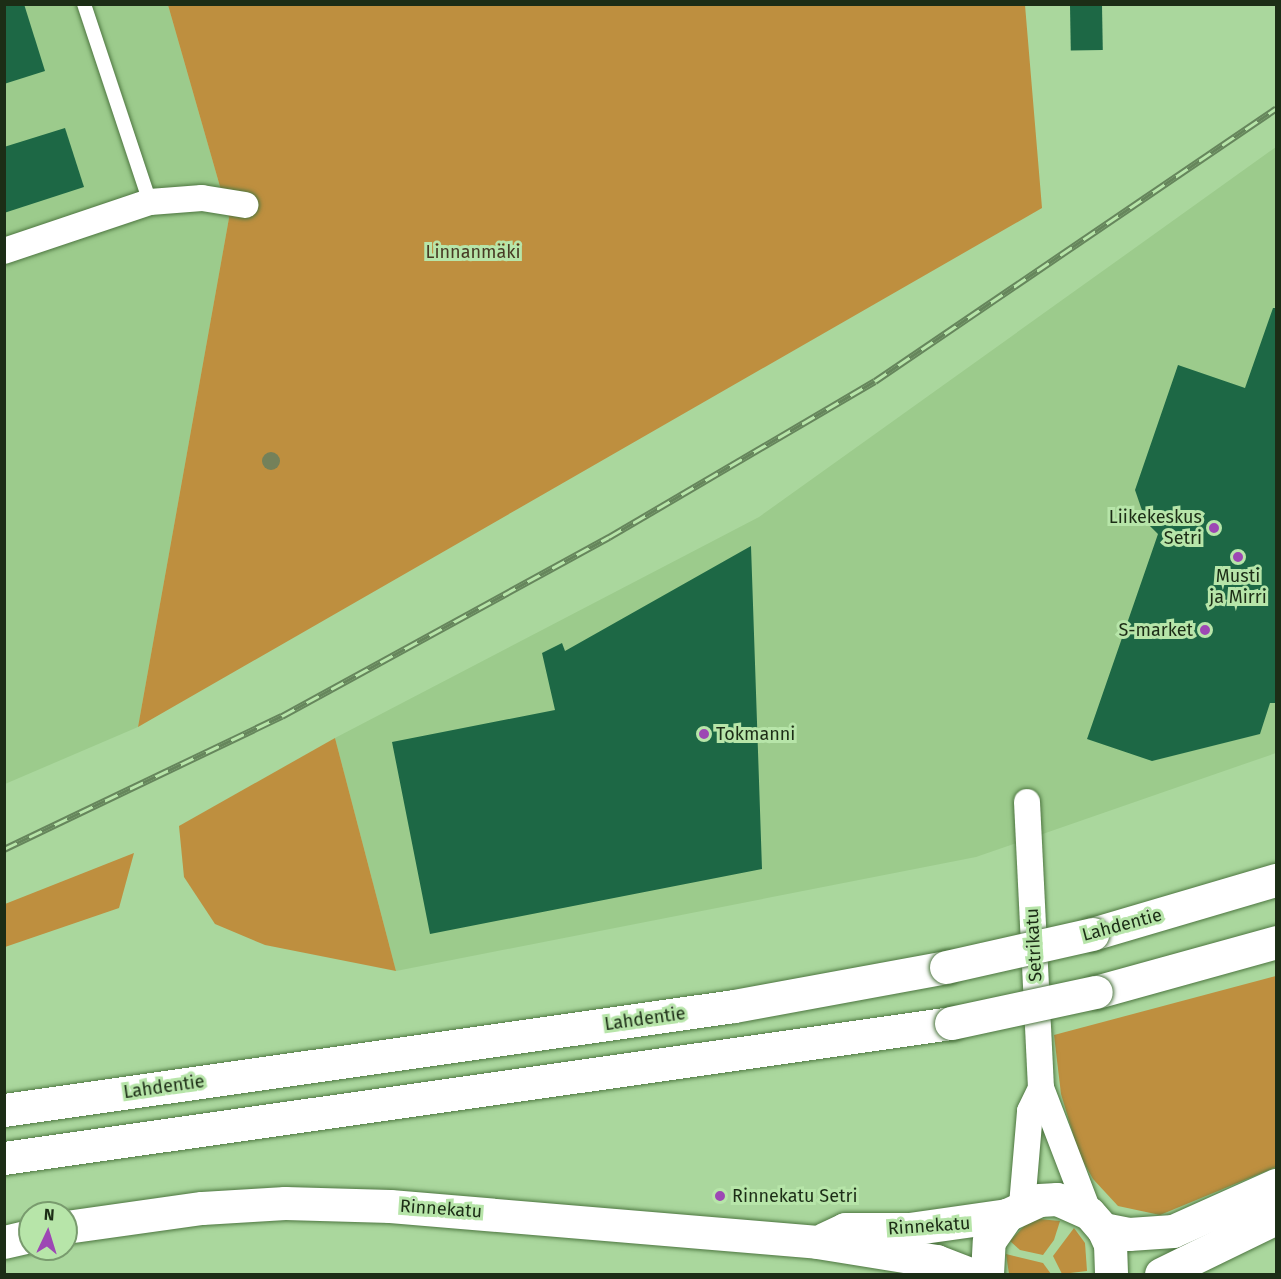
<!DOCTYPE html>
<html>
<head>
<meta charset="utf-8">
<style>
  body { margin:0 }
  #map { position:relative; width:1281px; height:1279px; overflow:hidden; background:#aad79d; font-family:"Fira Sans",sans-serif }
  div>[style] { position:absolute }
  .built>* { inset:0; background:#9ccb8c }
  .green>* { inset:0; background:#be8f3f }
  .building>* { inset:0; background:#1d6845; transform-origin:0 0 }
  .roads { filter:drop-shadow(0 0 2px #4d7640) drop-shadow(0 0 2px #4d7640) }
  .service>* { height:14px; margin:-7px; padding:0 7px; transform-origin:7px; border-radius:7px; background:#fff }
  .minor>* { height:26px; margin:-13px; padding:0 13px; transform-origin:13px; border-radius:13px; background:#fff }
  .tertiary>* { height:33px; margin:-16.5px; padding:0 16.5px; transform-origin:16.5px; border-radius:16.5px; background:#fff }
  .trunk>* { height:33px; margin:-16.5px; padding:0 16.5px; transform-origin:16.5px; border-radius:16.5px; background:#fff }
  .rail>* { height:7px; margin-top:-3.5px; transform-origin:0; background:repeating-linear-gradient(90deg,#b7e5a9 0 14px,#66865c 0 28px); box-sizing:border-box; border-block:2px solid #66865c }
  .bridges { filter:drop-shadow(0 0 2px #4d7640) drop-shadow(0 0 2px #4d7640) }
  .trunk-bridge>* { height:33px; margin:-16.5px; padding:0 16.5px; transform-origin:16.5px; border-radius:16.5px; background:#fff }
  .trees>* { width:18px; height:18px; margin:-9px; border-radius:50%; background:#74815a }
  .dots>* { width:16px; height:16px; translate:-50% -50%; box-sizing:border-box; border:3px solid #b7e5a9; border-radius:50% }
  span { translate:-50% -50%; white-space:nowrap; text-align:center; line-height:1.15; -webkit-text-stroke:6px #b7e5a9; paint-order:stroke }
  .park-label { font-size:18px; color:#483a24 }
  .poi-label { font-size:18px; color:#1c2d16 }
  .right { translate:-100% -50%; text-align:right }
  .left { translate:0 -50%; text-align:left }
  .street-label { font-size:18px; color:#1c2d16 }
  .frame { position:absolute; inset:0; border:6px solid #1c2d16; pointer-events:none }
  .north { position:absolute; left:18px; top:1201px; width:60px; height:60px; box-sizing:border-box; background:#b7e5a9; border:2px solid #799b6e; border-radius:50%; rotate:4deg; font-size:16px; font-weight:700; line-height:24px; text-align:center; color:#1c2d16 }
  .north::after { content:''; display:block; margin:auto; width:21px; height:27px; background:#9d47b4; clip-path:polygon(50% 0,100% 100%,50% 72%,0 100%) }
</style>
</head>
<body>
<div id="map">
  <div class="built">
    <div style="clip-path:polygon(5px 5px,168px 5px,229px 218px,138px 727px,5px 784px)"></div>
    <div style="clip-path:polygon(1276px 147px,1276px 753px,976px 857px,396px 971px,335px 738px,759px 517px)"></div>
  </div>
  <div class="green">
    <div style="clip-path:polygon(168px 5px,1025px 5px,1042px 208px,138px 727px,229px 218px)"></div>
    <div style="clip-path:polygon(335px 738px,396px 971px,265px 945px,215px 924px,184px 877px,179px 826px)"></div>
    <div style="clip-path:polygon(134px 853px,119px 908px,5px 947px,5px 904px)"></div>
    <div style="clip-path:polygon(1276px 976px,1276px 1167px,1160px 1215px,1118px 1206px,1093px 1179px,1079px 1154px,1061px 1094px,1054px 1035px)"></div>
    <div style="clip-path:polygon(1039px 1219px,1060px 1221px,1054px 1240px,1043px 1255px,1020px 1250px,1010px 1241px,1027px 1223px)"></div>
    <div style="clip-path:polygon(1074px 1228px,1085px 1243px,1087px 1271px,1062px 1274px,1053px 1256px)"></div>
    <div style="clip-path:polygon(1006px 1254px,1043px 1263px,1051px 1274px,1009px 1274px)"></div>
  </div>
  <div class="building">
    <div style="clip-path:polygon(4px 4px,24px 4px,45px 71px,4px 84px)"></div>
    <div style="left:1102px;top:5px;width:45px;height:32px;rotate:89deg"></div>
    <div style="clip-path:polygon(65px 128px,84px 187px,4px 213px,4px 147px)"></div>
    <div style="clip-path:polygon(1273px 308px,1276px 308px,1276px 703px,1270px 703px,1260px 734px,1152px 761px,1087px 739px,1158px 534px,1146px 522px,1135px 490px,1178px 365px,1245px 388px)"></div>
    <div style="clip-path:polygon(751px 546px,762px 869px,430px 934px,392px 742px,555px 710px,542px 653px,562px 643px,565px 651px)"></div>
  </div>
  <div class="roads">
    <div class="service">
      <div style="left:84px;top:4px;width:209px;rotate:71.6deg"></div>
    </div>
    <div class="minor">
      <div style="left:4px;top:251px;width:154px;rotate:-18.6deg"></div>
      <div style="left:150px;top:202px;width:52px;rotate:-4.4deg"></div>
      <div style="left:202px;top:198px;width:44px;rotate:9.2deg"></div>
      <div style="left:1027px;top:802px;width:286px;rotate:87.2deg"></div>
      <div style="left:1041px;top:1088px;width:134px;rotate:69deg"></div>
      <div style="left:1022px;top:1205px;width:94px;rotate:-85.1deg"></div>
      <div style="left:1030px;top:1111px;width:25px;rotate:-64deg"></div>
    </div>
    <div class="tertiary">
      <div style="left:66px;top:1227px;width:137px;rotate:-8deg"></div>
      <div style="left:202px;top:1208px;width:83px;rotate:-3.4deg"></div>
      <div style="left:285px;top:1203px;width:105px;rotate:1.6deg"></div>
      <div style="left:390px;top:1206px;width:429px;rotate:4.8deg"></div>
      <div style="left:817px;top:1242px;width:121px;rotate:9.1deg"></div>
      <div style="left:936px;top:1261px;width:36px;rotate:21deg"></div>
      <div style="left:1103px;top:1229px;width:26px;rotate:11deg"></div>
      <div style="left:1129px;top:1234px;width:44px;rotate:-3.9deg"></div>
      <div style="left:1173px;top:1231px;width:113px;rotate:-24.1deg"></div>
      <div style="left:824px;top:1239px;width:23px;rotate:-25deg"></div>
      <div style="left:845px;top:1229px;width:64px"></div>
      <div style="left:909px;top:1229px;width:99px;rotate:-8.1deg"></div>
      <div style="left:4px;top:1242px;width:27px;rotate:-13deg"></div>
      <div style="left:987px;top:1274px;width:33px;rotate:-87deg"></div>
      <div style="left:989px;top:1241px;width:32px;rotate:-55deg"></div>
      <div style="left:1007px;top:1215px;width:35px;rotate:-25deg"></div>
      <div style="left:1039px;top:1200px;width:18px;rotate:-3deg"></div>
      <div style="left:1057px;top:1199px;width:35px;rotate:24deg"></div>
      <div style="left:1089px;top:1213px;width:21px;rotate:49deg"></div>
      <div style="left:1103px;top:1229px;width:17px;rotate:65deg"></div>
      <div style="left:1110px;top:1244px;width:30px;rotate:88deg"></div>
      <div style="left:1161px;top:1274px;width:128px;rotate:-26deg"></div>
    </div>
    <div class="trunk">
      <div style="left:1092px;top:934px;width:192px;rotate:-16.4deg"></div>
      <div style="left:1096px;top:992px;width:187px;rotate:-15.5deg"></div>
      <div style="left:4px;top:1110px;width:737px;rotate:-8.11deg"></div>
      <div style="left:734px;top:1006px;width:216px;rotate:-10.4deg"></div>
      <div style="left:4px;top:1158px;width:957px;rotate:-8.11deg"></div>
    </div>
  </div>
  <div class="rail">
    <div style="left:4px;top:849px;width:308px;rotate:-25.6deg"></div>
    <div style="left:282px;top:716px;width:373px;rotate:-28.7deg"></div>
    <div style="left:609px;top:537px;width:308px;rotate:-30.4deg"></div>
    <div style="left:875px;top:381px;width:485px;rotate:-34.2deg"></div>
  </div>
  <div class="bridges">
    <div class="trunk-bridge">
      <div style="left:946px;top:967px;width:150px;rotate:-12.7deg"></div>
      <div style="left:951px;top:1023px;width:148px;rotate:-12.1deg"></div>
    </div>
  </div>
  <div class="trees">
    <div style="left:271px;top:461px"></div>
  </div>
  <div class="dots">
    <div style="left:1214px;top:528px;background:#9d47b4"></div>
    <div style="left:1238px;top:557px;background:#9d47b4"></div>
    <div style="left:1205px;top:630px;background:#9d47b4"></div>
    <div style="left:704px;top:734px;background:#9d47b4"></div>
    <div style="left:720px;top:1196px;background:#9d47b4"></div>
  </div>
  <div class="park-label">
    <span style="left:473px;top:252px">Linnanmäki</span>
  </div>
  <div class="poi-label">
    <span class="right" style="left:1202px;top:528px">Liikekeskus<br>Setri</span>
    <span style="left:1238px;top:587px">Musti<br>ja Mirri</span>
    <span class="right" style="left:1193px;top:630px">S-market</span>
    <span class="left" style="left:716px;top:734px">Tokmanni</span>
    <span class="left" style="left:732px;top:1196px">Rinnekatu Setri</span>
  </div>
  <div class="street-label">
    <span style="left:1122px;top:925px;rotate:-15deg">Lahdentie</span>
    <span style="left:1034px;top:945px;rotate:-93deg">Setrikatu</span>
    <span style="left:645px;top:1019px;rotate:-8deg">Lahdentie</span>
    <span style="left:164px;top:1087px;rotate:-8deg">Lahdentie</span>
    <span style="left:441px;top:1209px;rotate:4deg">Rinnekatu</span>
    <span style="left:929px;top:1226px;rotate:-4deg">Rinnekatu</span>
  </div>
  <div class="frame"></div>
  <div class="north">N</div>
</div>
</body>
</html>
